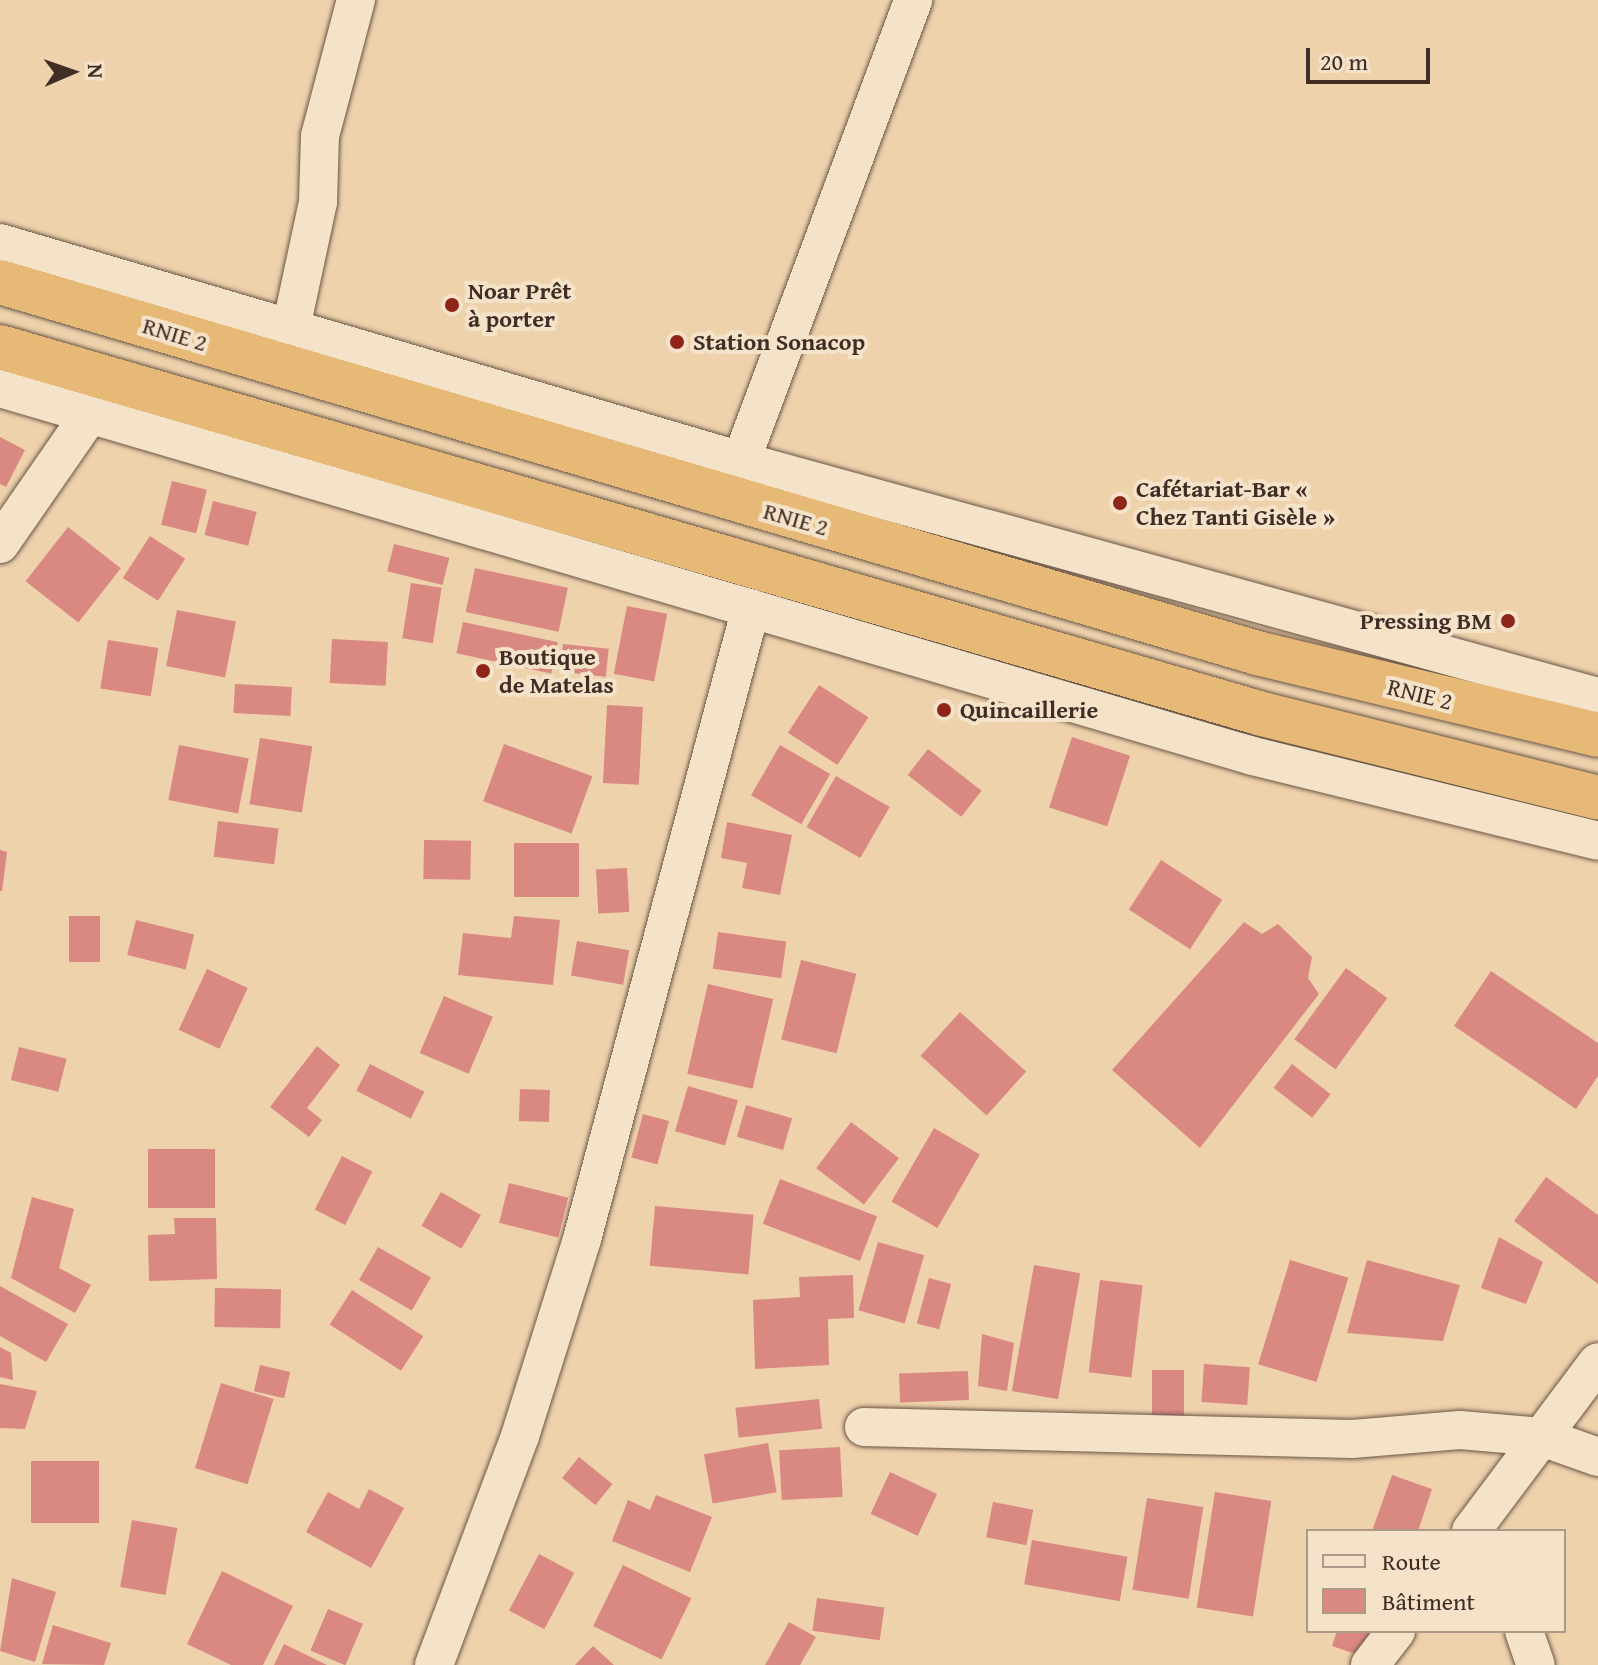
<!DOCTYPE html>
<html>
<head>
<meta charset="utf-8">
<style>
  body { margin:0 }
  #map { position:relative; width:1598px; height:1665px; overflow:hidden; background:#eed2ac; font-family:"Gentium Book Plus",serif }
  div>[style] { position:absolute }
  .building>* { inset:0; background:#d98982; transform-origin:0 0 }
  .roads { filter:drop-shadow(0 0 2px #6b5648) drop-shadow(0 0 2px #6b5648) }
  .street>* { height:38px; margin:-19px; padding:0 19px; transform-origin:19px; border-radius:19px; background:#f4e2c9 }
  .highway>* { height:44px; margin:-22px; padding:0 22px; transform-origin:22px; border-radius:22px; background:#e7b976 }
  .dots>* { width:22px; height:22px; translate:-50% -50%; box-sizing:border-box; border:4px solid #f4e2c9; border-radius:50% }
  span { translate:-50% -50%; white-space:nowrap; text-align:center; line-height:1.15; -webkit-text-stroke:8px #f4e2c9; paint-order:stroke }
  .poi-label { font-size:24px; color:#3f2d26; font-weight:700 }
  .left { translate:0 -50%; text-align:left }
  .right { translate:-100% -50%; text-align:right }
  .street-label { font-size:24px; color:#3f2d26 }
  .legend { position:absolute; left:1306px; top:1529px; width:260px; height:104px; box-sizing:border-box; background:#f4e2c9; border:2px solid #ac9a88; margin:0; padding:10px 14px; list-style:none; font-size:24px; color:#3f2d26 }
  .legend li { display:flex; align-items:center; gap:16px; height:40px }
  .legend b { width:40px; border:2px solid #ac9a88 }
  .north { position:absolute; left:32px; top:32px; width:80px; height:80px; -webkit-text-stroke:6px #f4e2c9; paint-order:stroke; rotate:88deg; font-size:22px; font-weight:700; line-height:32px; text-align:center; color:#3f2d26 }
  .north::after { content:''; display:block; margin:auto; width:28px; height:36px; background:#3f2d26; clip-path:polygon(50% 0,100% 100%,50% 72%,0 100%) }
  .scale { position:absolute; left:1306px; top:48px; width:124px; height:36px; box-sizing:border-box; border:4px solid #3f2d26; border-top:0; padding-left:10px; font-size:24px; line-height:28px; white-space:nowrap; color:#3f2d26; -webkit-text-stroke:6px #f4e2c9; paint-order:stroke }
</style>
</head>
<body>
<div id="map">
  <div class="building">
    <div style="clip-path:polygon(0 437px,25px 450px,6px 487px,0 484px)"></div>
    <div style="left:172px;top:481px;width:36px;height:45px;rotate:14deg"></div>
    <div style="left:213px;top:501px;width:45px;height:35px;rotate:14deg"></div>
    <div style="left:68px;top:527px;width:67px;height:69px;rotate:38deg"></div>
    <div style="left:150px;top:536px;width:42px;height:50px;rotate:33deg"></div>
    <div style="left:394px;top:544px;width:57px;height:28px;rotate:14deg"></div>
    <div style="left:475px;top:568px;width:95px;height:45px;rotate:12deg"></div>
    <div style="left:411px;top:583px;width:31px;height:56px;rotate:9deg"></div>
    <div style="left:627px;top:606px;width:41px;height:69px;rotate:11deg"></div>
    <div style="left:177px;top:610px;width:60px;height:57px;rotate:11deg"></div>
    <div style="left:463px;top:622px;width:97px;height:32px;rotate:12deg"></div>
    <div style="left:332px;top:639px;width:56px;height:44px;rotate:3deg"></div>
    <div style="left:108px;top:640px;width:51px;height:49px;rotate:9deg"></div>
    <div style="left:563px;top:644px;width:46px;height:28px;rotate:6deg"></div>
    <div style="left:235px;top:684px;width:57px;height:29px;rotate:3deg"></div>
    <div style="left:819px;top:685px;width:59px;height:57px;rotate:33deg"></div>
    <div style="left:607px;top:705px;width:36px;height:78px;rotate:3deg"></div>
    <div style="left:1072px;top:737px;width:61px;height:74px;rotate:18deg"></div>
    <div style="left:260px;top:738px;width:53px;height:67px;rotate:9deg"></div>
    <div style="left:504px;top:744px;width:94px;height:61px;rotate:20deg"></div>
    <div style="left:179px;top:745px;width:71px;height:56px;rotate:11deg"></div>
    <div style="left:780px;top:745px;width:58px;height:58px;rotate:30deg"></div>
    <div style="left:928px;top:749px;width:68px;height:33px;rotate:38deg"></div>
    <div style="left:836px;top:776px;width:62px;height:59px;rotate:30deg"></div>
    <div style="left:218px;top:821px;width:61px;height:36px;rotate:7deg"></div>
    <div style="clip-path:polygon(727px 822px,792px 835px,780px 895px,742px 888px,747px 863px,721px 858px)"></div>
    <div style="left:424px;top:840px;width:47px;height:39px;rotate:1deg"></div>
    <div style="left:514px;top:843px;width:65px;height:54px"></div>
    <div style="clip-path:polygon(0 850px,7px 852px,2px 891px,0 891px)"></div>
    <div style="left:1161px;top:860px;width:73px;height:59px;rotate:33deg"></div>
    <div style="left:627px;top:868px;width:44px;height:31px;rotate:87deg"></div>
    <div style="left:69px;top:916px;width:31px;height:46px"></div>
    <div style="clip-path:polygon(514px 916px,560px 920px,553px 985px,458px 975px,463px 933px,511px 938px)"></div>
    <div style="left:136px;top:920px;width:60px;height:36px;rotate:14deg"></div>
    <div style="clip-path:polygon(1244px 922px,1262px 934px,1278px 924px,1312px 957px,1308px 978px,1319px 994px,1200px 1148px,1112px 1070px)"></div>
    <div style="left:718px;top:932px;width:69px;height:37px;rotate:8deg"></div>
    <div style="left:577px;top:941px;width:53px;height:35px;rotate:10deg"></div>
    <div style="left:801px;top:960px;width:57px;height:82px;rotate:14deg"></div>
    <div style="left:1346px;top:968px;width:51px;height:88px;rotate:36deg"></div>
    <div style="left:207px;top:969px;width:45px;height:67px;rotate:25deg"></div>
    <div style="clip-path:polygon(1491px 971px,1598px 1043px,1598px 1076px,1576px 1109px,1454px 1026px)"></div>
    <div style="left:708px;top:984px;width:67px;height:92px;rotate:13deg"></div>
    <div style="left:444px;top:996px;width:53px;height:62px;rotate:23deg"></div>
    <div style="left:960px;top:1012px;width:89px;height:59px;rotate:42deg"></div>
    <div style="clip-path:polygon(317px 1046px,340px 1065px,307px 1108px,322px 1120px,309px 1137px,270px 1107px)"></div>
    <div style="left:19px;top:1047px;width:49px;height:34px;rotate:14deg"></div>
    <div style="left:370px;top:1064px;width:61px;height:30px;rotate:27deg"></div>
    <div style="left:1292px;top:1064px;width:49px;height:30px;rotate:38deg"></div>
    <div style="left:688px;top:1086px;width:52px;height:47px;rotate:16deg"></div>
    <div style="left:520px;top:1089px;width:30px;height:32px;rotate:2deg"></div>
    <div style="left:746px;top:1105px;width:48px;height:33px;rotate:16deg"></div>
    <div style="left:643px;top:1114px;width:27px;height:45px;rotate:15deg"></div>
    <div style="left:851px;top:1122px;width:60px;height:58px;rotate:37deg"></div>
    <div style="left:934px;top:1128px;width:53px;height:85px;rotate:30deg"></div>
    <div style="left:148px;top:1149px;width:67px;height:59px"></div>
    <div style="left:342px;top:1156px;width:34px;height:60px;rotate:27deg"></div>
    <div style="clip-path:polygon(1546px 1177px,1598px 1215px,1598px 1284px,1514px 1221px)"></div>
    <div style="left:780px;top:1179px;width:104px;height:48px;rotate:21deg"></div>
    <div style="left:509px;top:1183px;width:61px;height:41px;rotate:14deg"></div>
    <div style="left:441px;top:1192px;width:46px;height:39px;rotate:30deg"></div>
    <div style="clip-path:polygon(32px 1197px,74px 1209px,59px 1268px,91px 1285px,75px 1313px,11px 1278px)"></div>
    <div style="left:655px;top:1206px;width:99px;height:60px;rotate:5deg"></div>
    <div style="clip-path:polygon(174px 1218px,216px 1218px,217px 1279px,149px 1281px,148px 1235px,175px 1234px)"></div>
    <div style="clip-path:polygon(1499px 1237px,1543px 1262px,1526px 1304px,1481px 1288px)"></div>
    <div style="left:878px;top:1242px;width:48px;height:71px;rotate:16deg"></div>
    <div style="left:378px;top:1247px;width:61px;height:38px;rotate:30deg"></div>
    <div style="left:1290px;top:1260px;width:61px;height:109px;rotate:17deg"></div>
    <div style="clip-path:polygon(1367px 1260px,1460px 1285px,1443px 1341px,1347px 1333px)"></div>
    <div style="left:1034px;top:1265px;width:47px;height:128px;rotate:10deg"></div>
    <div style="clip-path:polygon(853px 1275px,854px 1318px,828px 1319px,829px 1365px,755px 1369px,753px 1300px,800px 1297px,799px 1277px)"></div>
    <div style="left:929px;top:1278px;width:23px;height:47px;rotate:15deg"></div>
    <div style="left:1100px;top:1280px;width:43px;height:93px;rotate:7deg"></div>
    <div style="clip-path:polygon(0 1286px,68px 1324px,46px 1362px,0 1336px)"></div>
    <div style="left:215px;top:1288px;width:66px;height:39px;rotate:1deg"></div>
    <div style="left:352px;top:1290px;width:85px;height:41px;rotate:33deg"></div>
    <div style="clip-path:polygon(982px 1334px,1014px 1343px,1007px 1391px,978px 1386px)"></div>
    <div style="clip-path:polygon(0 1347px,11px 1353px,13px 1380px,0 1377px)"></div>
    <div style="left:1204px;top:1364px;width:46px;height:38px;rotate:4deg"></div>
    <div style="left:260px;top:1365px;width:31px;height:27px;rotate:13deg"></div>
    <div style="left:1152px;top:1370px;width:32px;height:46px"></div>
    <div style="left:968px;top:1371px;width:29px;height:69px;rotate:88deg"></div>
    <div style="left:221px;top:1383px;width:55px;height:89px;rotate:17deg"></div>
    <div style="clip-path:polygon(0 1384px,37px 1391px,25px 1429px,0 1428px)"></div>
    <div style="left:819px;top:1399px;width:30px;height:84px;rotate:84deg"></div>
    <div style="left:768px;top:1443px;width:50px;height:65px;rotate:80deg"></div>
    <div style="left:840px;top:1447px;width:50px;height:61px;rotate:87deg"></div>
    <div style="left:579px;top:1457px;width:43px;height:27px;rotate:39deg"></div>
    <div style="left:99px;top:1461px;width:62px;height:68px;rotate:90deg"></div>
    <div style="left:890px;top:1472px;width:52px;height:46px;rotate:25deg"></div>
    <div style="clip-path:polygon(1392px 1475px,1432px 1489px,1418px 1531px,1372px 1531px)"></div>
    <div style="clip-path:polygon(369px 1489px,404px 1508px,371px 1568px,306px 1532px,328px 1492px,359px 1509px)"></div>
    <div style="left:1215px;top:1492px;width:57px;height:117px;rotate:9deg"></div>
    <div style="clip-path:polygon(656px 1495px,712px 1517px,690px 1572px,612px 1541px,628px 1500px,650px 1510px)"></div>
    <div style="left:1147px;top:1498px;width:57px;height:93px;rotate:9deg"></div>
    <div style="left:993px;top:1502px;width:41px;height:36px;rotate:11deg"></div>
    <div style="left:132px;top:1520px;width:46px;height:68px;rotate:10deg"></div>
    <div style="left:1032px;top:1540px;width:97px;height:45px;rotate:10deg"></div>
    <div style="left:539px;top:1554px;width:40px;height:64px;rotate:28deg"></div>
    <div style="left:623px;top:1565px;width:76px;height:68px;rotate:26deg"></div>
    <div style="clip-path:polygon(222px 1571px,293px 1606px,263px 1665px,231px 1665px,187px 1644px)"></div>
    <div style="clip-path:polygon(12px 1578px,56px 1592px,35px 1662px,0 1651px)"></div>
    <div style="left:817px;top:1598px;width:68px;height:33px;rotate:8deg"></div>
    <div style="left:328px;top:1609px;width:38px;height:45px;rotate:23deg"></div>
    <div style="clip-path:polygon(789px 1622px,816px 1637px,800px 1665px,765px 1665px)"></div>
    <div style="clip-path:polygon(53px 1625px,111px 1643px,104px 1665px,42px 1664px)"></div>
    <div style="clip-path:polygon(1337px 1631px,1383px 1631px,1373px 1660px,1332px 1646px)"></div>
    <div style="clip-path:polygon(284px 1644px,327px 1665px,274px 1665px)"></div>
    <div style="clip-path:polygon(593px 1646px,614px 1665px,575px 1665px)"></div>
  </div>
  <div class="roads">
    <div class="street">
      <div style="left:0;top:243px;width:772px;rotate:16.39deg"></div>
      <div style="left:741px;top:461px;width:889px;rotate:15.4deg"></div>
      <div style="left:291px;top:328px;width:129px;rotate:-77.9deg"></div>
      <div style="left:318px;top:202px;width:66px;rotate:-88.3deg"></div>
      <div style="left:320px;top:136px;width:141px;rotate:-75.2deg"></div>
      <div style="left:0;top:388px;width:1306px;rotate:16.37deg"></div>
      <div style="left:1253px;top:756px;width:355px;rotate:13.8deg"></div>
      <div style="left:741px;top:461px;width:492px;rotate:-69.5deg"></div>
      <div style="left:0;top:544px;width:158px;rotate:-55.3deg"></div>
      <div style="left:864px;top:1427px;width:488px;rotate:1.4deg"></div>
      <div style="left:1352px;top:1439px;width:108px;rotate:-4.8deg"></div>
      <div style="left:1460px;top:1430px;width:82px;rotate:4.9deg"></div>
      <div style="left:1542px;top:1437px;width:59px;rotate:19.7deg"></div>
      <div style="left:1471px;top:1531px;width:211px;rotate:-53.1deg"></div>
      <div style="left:1524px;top:1631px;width:36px;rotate:71deg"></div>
      <div style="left:434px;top:1665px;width:245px;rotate:-69.4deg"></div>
      <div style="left:520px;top:1436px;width:207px;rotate:-72.5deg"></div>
      <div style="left:582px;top:1239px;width:653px;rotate:-75.01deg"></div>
      <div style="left:1370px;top:1665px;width:43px;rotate:-52.6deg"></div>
    </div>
    <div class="highway">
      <div style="left:0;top:282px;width:1311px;rotate:16.44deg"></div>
      <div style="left:1257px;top:653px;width:351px;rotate:13.5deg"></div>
      <div style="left:0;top:347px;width:1314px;rotate:16.21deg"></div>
      <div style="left:1262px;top:714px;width:346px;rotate:14deg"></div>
    </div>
  </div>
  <div class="dots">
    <div style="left:452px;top:305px;background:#8f2418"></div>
    <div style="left:677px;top:342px;background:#8f2418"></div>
    <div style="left:1120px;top:503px;background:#8f2418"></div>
    <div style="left:1508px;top:621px;background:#8f2418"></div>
    <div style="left:483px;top:671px;background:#8f2418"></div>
    <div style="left:944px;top:710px;background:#8f2418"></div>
  </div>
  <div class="poi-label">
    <span class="left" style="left:468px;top:305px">Noar Prêt<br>à porter</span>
    <span class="left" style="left:693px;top:342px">Station Sonacop</span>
    <span class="left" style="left:1136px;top:503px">Cafétariat-Bar «<br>Chez Tanti Gisèle »</span>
    <span class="right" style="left:1492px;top:621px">Pressing BM</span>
    <span class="left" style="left:499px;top:671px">Boutique<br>de Matelas</span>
    <span class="left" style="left:960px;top:710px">Quincaillerie</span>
  </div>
  <div class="street-label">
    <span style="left:175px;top:334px;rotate:17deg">RNIE 2</span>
    <span style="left:796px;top:519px;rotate:16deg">RNIE 2</span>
    <span style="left:1420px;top:694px;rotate:14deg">RNIE 2</span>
  </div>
  <ul class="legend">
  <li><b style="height:10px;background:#f4e2c9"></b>Route</li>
  <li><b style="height:22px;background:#d98982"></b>Bâtiment</li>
  </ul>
  <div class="north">N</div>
  <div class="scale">20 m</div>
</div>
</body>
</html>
